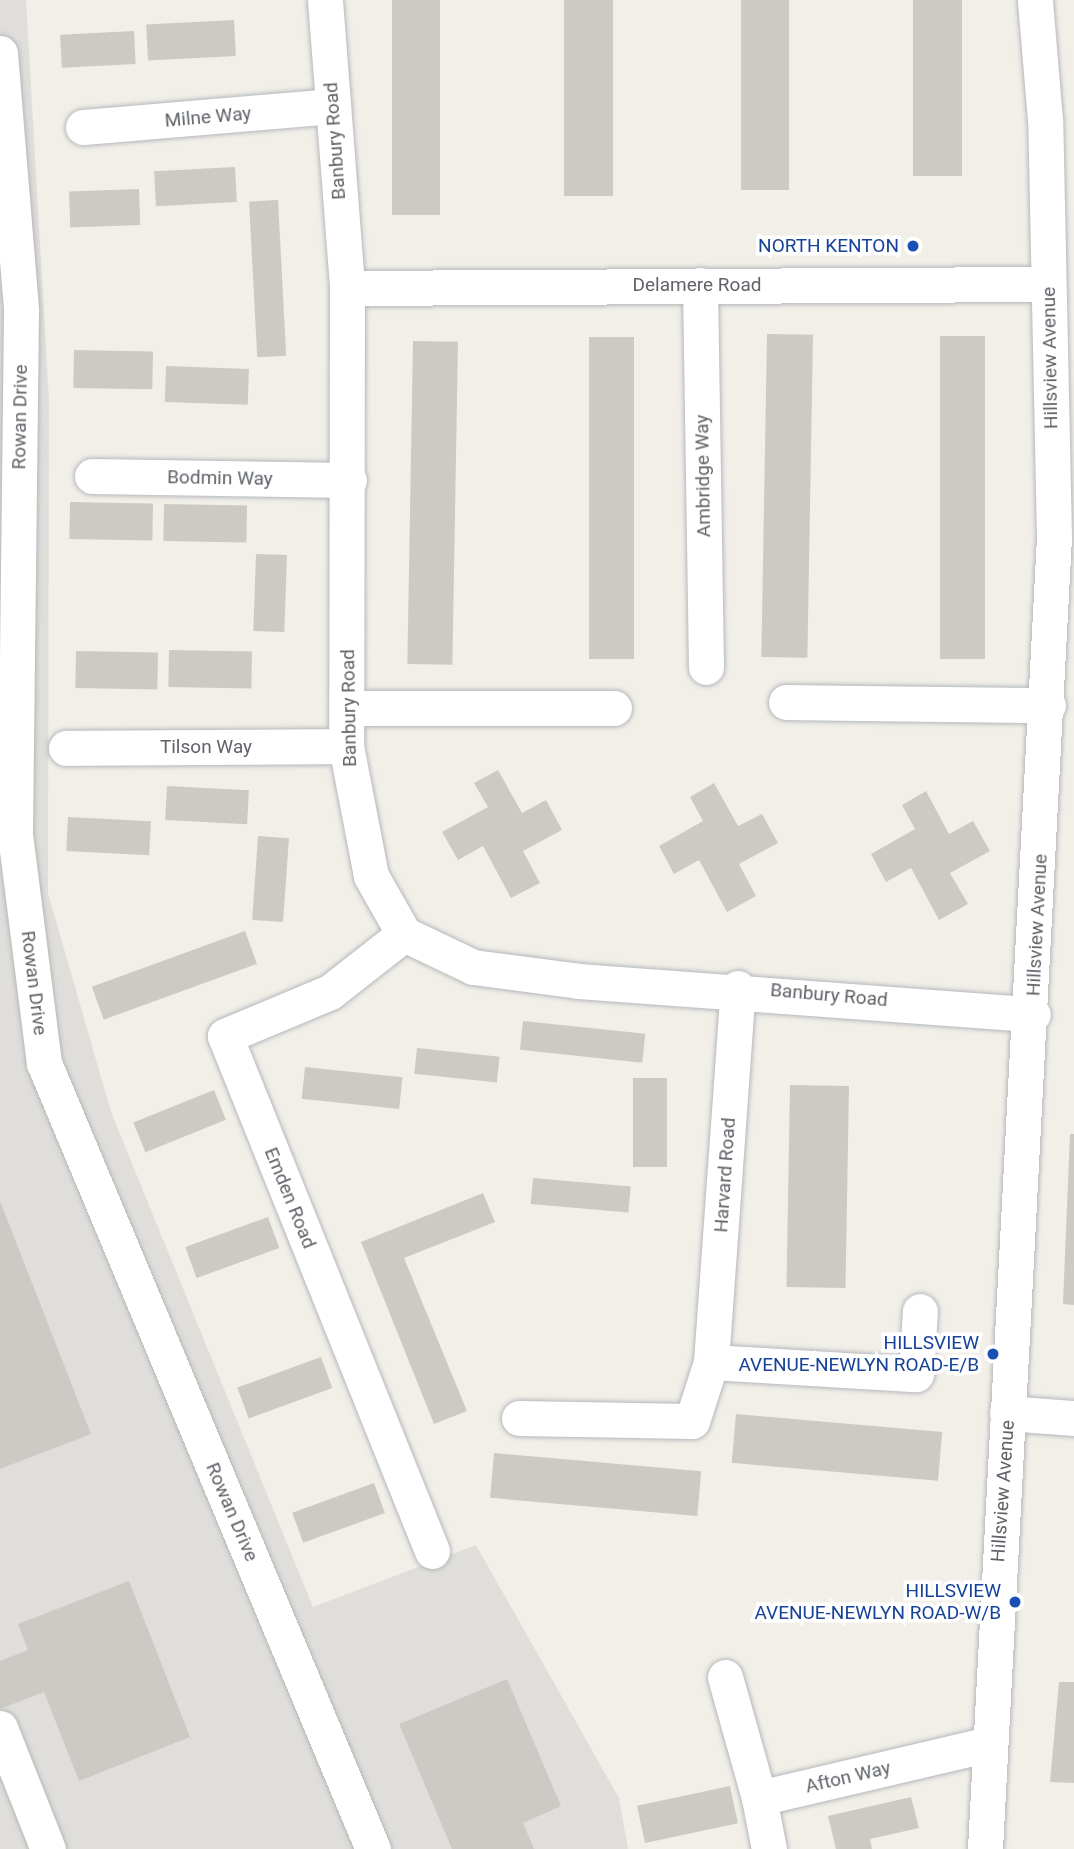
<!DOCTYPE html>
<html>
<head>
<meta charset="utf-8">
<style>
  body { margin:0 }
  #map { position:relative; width:1074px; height:1849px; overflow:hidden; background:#f1efe8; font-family:Roboto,sans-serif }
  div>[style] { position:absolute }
  .industrial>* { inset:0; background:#e0deda }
  .building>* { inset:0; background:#cccac5; transform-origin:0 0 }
  .roads { filter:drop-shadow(0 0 2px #b5b8bc) drop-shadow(0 0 2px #b5b8bc) }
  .minor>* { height:35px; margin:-17.5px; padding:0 17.5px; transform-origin:17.5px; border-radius:17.5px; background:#fff }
  .dots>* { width:19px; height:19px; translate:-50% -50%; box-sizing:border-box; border:4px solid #fff; border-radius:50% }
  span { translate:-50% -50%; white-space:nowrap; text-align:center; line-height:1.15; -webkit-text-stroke:7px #fff; paint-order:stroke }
  .street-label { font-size:19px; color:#5f6368 }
  .transit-label { font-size:19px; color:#164399 }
  .right { translate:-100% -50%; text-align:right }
</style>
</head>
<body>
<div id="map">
  <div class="industrial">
    <div style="clip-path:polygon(0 0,26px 0,49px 401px,48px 893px,111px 1112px,313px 1607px,476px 1545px,619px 1798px,628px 1849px,0 1849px)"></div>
  </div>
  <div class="building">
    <div style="left:392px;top:0;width:48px;height:215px"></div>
    <div style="left:564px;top:0;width:49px;height:196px"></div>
    <div style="left:741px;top:0;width:48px;height:190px"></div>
    <div style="left:913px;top:0;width:49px;height:176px"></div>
    <div style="left:234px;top:20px;width:36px;height:88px;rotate:87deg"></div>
    <div style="left:134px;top:31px;width:33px;height:74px;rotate:87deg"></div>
    <div style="left:235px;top:167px;width:35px;height:81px;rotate:87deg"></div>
    <div style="left:139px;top:189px;width:36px;height:70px;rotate:88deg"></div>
    <div style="left:278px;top:200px;width:156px;height:29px;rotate:87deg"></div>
    <div style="left:767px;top:334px;width:46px;height:323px;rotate:1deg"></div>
    <div style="left:940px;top:336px;width:45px;height:323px"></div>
    <div style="left:589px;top:337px;width:45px;height:322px"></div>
    <div style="left:413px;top:341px;width:45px;height:323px;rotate:1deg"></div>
    <div style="left:74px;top:350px;width:79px;height:38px;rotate:1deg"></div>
    <div style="left:166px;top:366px;width:83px;height:36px;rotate:2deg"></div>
    <div style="left:70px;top:502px;width:83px;height:37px;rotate:1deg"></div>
    <div style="left:164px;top:504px;width:83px;height:37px;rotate:1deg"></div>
    <div style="left:256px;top:554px;width:31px;height:77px;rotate:2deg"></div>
    <div style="left:169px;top:650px;width:83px;height:37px;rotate:1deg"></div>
    <div style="left:76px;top:651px;width:82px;height:37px;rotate:1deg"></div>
    <div style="clip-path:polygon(498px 770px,522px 813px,546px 800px,562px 830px,523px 851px,540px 883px,511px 898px,483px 846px,458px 860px,442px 832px,488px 807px,474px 783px)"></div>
    <div style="clip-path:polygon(714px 783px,738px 826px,762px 814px,778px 843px,739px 864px,756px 896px,727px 912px,699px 860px,674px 874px,659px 846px,703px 821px,690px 797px)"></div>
    <div style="left:167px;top:786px;width:82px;height:34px;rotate:3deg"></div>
    <div style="clip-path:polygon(926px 791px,949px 834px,973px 821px,990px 851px,950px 873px,968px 904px,939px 920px,911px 868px,886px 882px,871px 854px,915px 829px,902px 805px)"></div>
    <div style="left:68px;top:817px;width:83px;height:34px;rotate:3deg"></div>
    <div style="left:258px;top:836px;width:31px;height:84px;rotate:4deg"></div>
    <div style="left:245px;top:931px;width:35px;height:163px;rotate:70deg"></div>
    <div style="left:523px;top:1021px;width:123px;height:29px;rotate:6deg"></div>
    <div style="left:417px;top:1048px;width:83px;height:26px;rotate:6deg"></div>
    <div style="left:305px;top:1067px;width:98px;height:32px;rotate:6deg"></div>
    <div style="left:633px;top:1078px;width:34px;height:89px"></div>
    <div style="left:790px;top:1085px;width:59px;height:202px;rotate:1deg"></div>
    <div style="left:214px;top:1090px;width:32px;height:87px;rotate:68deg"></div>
    <div style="clip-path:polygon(1070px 1134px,1074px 1134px,1074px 1305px,1063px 1304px)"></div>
    <div style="left:533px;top:1178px;width:98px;height:26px;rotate:5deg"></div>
    <div style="clip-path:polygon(483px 1193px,495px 1222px,404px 1258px,467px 1411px,434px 1424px,361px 1242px)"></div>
    <div style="clip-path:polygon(0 1201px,91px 1434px,0 1469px)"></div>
    <div style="left:268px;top:1217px;width:33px;height:88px;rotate:70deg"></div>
    <div style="left:321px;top:1357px;width:33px;height:89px;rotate:70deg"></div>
    <div style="left:736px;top:1414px;width:207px;height:49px;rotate:5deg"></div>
    <div style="left:494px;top:1453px;width:208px;height:45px;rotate:5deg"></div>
    <div style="left:374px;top:1483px;width:32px;height:87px;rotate:70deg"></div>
    <div style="clip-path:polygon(129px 1581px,190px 1737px,79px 1781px,44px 1692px,0 1709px,0 1661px,28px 1650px,18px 1624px)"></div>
    <div style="clip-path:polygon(507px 1679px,561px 1806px,523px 1823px,534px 1849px,452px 1849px,399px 1724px)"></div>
    <div style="clip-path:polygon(1059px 1682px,1074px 1682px,1074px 1783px,1050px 1782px)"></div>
    <div style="left:730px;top:1786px;width:38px;height:95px;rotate:78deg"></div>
    <div style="clip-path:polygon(911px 1797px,919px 1828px,870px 1839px,872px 1849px,836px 1849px,828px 1816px)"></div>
  </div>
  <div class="roads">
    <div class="minor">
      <div style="left:325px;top:0;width:289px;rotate:85.6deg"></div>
      <div style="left:347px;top:288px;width:458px;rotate:90.1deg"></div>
      <div style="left:346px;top:746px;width:132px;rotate:79.1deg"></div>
      <div style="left:371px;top:876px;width:67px;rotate:60.4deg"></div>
      <div style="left:404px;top:934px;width:76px;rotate:25.6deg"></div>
      <div style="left:473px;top:967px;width:107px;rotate:7.5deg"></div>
      <div style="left:579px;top:981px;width:455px;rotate:4.2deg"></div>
      <div style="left:0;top:53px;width:259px;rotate:85.3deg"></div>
      <div style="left:21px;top:311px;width:523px;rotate:90.66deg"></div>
      <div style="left:15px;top:834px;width:231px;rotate:82.8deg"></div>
      <div style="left:44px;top:1063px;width:852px;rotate:67.29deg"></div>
      <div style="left:83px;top:127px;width:251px;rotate:-4.8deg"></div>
      <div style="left:700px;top:285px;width:382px;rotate:89.1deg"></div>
      <div style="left:347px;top:288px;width:701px;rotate:-0.33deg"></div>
      <div style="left:92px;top:476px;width:257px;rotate:0.9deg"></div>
      <div style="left:786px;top:702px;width:262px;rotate:0.7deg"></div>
      <div style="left:347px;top:708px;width:267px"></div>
      <div style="left:66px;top:748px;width:280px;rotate:-0.4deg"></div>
      <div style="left:404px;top:934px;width:94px;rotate:141.9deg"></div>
      <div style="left:330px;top:992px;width:114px;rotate:157.3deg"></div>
      <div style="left:225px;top:1036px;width:555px;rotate:68.1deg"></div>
      <div style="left:711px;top:1362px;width:375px;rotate:-85.9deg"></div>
      <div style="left:1007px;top:1413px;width:67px;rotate:4.3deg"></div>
      <div style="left:519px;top:1418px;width:173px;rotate:1deg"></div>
      <div style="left:692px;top:1421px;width:62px;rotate:-72.1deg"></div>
      <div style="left:711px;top:1362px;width:205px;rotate:3.4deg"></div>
      <div style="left:916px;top:1374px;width:63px;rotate:-86.4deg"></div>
      <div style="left:725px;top:1677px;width:126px;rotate:74.3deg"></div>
      <div style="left:0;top:1728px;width:130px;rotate:68.4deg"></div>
      <div style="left:769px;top:1849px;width:52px;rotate:-101.1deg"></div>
      <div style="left:759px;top:1798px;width:236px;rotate:-13.2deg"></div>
      <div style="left:985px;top:1849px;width:1313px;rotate:-86.99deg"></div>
      <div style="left:1054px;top:538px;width:418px;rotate:-91.2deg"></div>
      <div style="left:1045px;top:120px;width:120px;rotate:-94.8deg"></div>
    </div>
  </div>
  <div class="dots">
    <div style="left:913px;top:246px;background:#1a4fb4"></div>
    <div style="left:993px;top:1354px;background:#1a4fb4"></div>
    <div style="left:1015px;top:1602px;background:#1a4fb4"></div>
  </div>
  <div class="street-label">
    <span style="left:208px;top:117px;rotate:-5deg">Milne Way</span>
    <span style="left:335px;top:141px;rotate:-94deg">Banbury Road</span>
    <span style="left:697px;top:285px">Delamere Road</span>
    <span style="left:1050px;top:358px;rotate:-91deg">Hillsview Avenue</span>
    <span style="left:20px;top:417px;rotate:-89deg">Rowan Drive</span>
    <span style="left:703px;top:476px;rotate:-91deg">Ambridge Way</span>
    <span style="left:220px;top:478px;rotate:1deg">Bodmin Way</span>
    <span style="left:349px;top:708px;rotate:-91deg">Banbury Road</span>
    <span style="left:206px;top:747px">Tilson Way</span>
    <span style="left:1037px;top:925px;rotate:-87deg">Hillsview Avenue</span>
    <span style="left:34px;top:983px;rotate:83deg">Rowan Drive</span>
    <span style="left:829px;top:995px;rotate:5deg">Banbury Road</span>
    <span style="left:725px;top:1175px;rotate:-86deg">Harvard Road</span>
    <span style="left:290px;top:1198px;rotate:68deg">Emden Road</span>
    <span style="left:1003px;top:1491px;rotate:-86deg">Hillsview Avenue</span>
    <span style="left:232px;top:1512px;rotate:67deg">Rowan Drive</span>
    <span style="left:848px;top:1777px;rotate:-13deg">Afton Way</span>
  </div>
  <div class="transit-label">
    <span class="right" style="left:899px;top:246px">NORTH KENTON</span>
    <span class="right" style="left:979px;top:1354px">HILLSVIEW<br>AVENUE-NEWLYN ROAD-E/B</span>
    <span class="right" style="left:1001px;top:1602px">HILLSVIEW<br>AVENUE-NEWLYN ROAD-W/B</span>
  </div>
</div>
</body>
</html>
